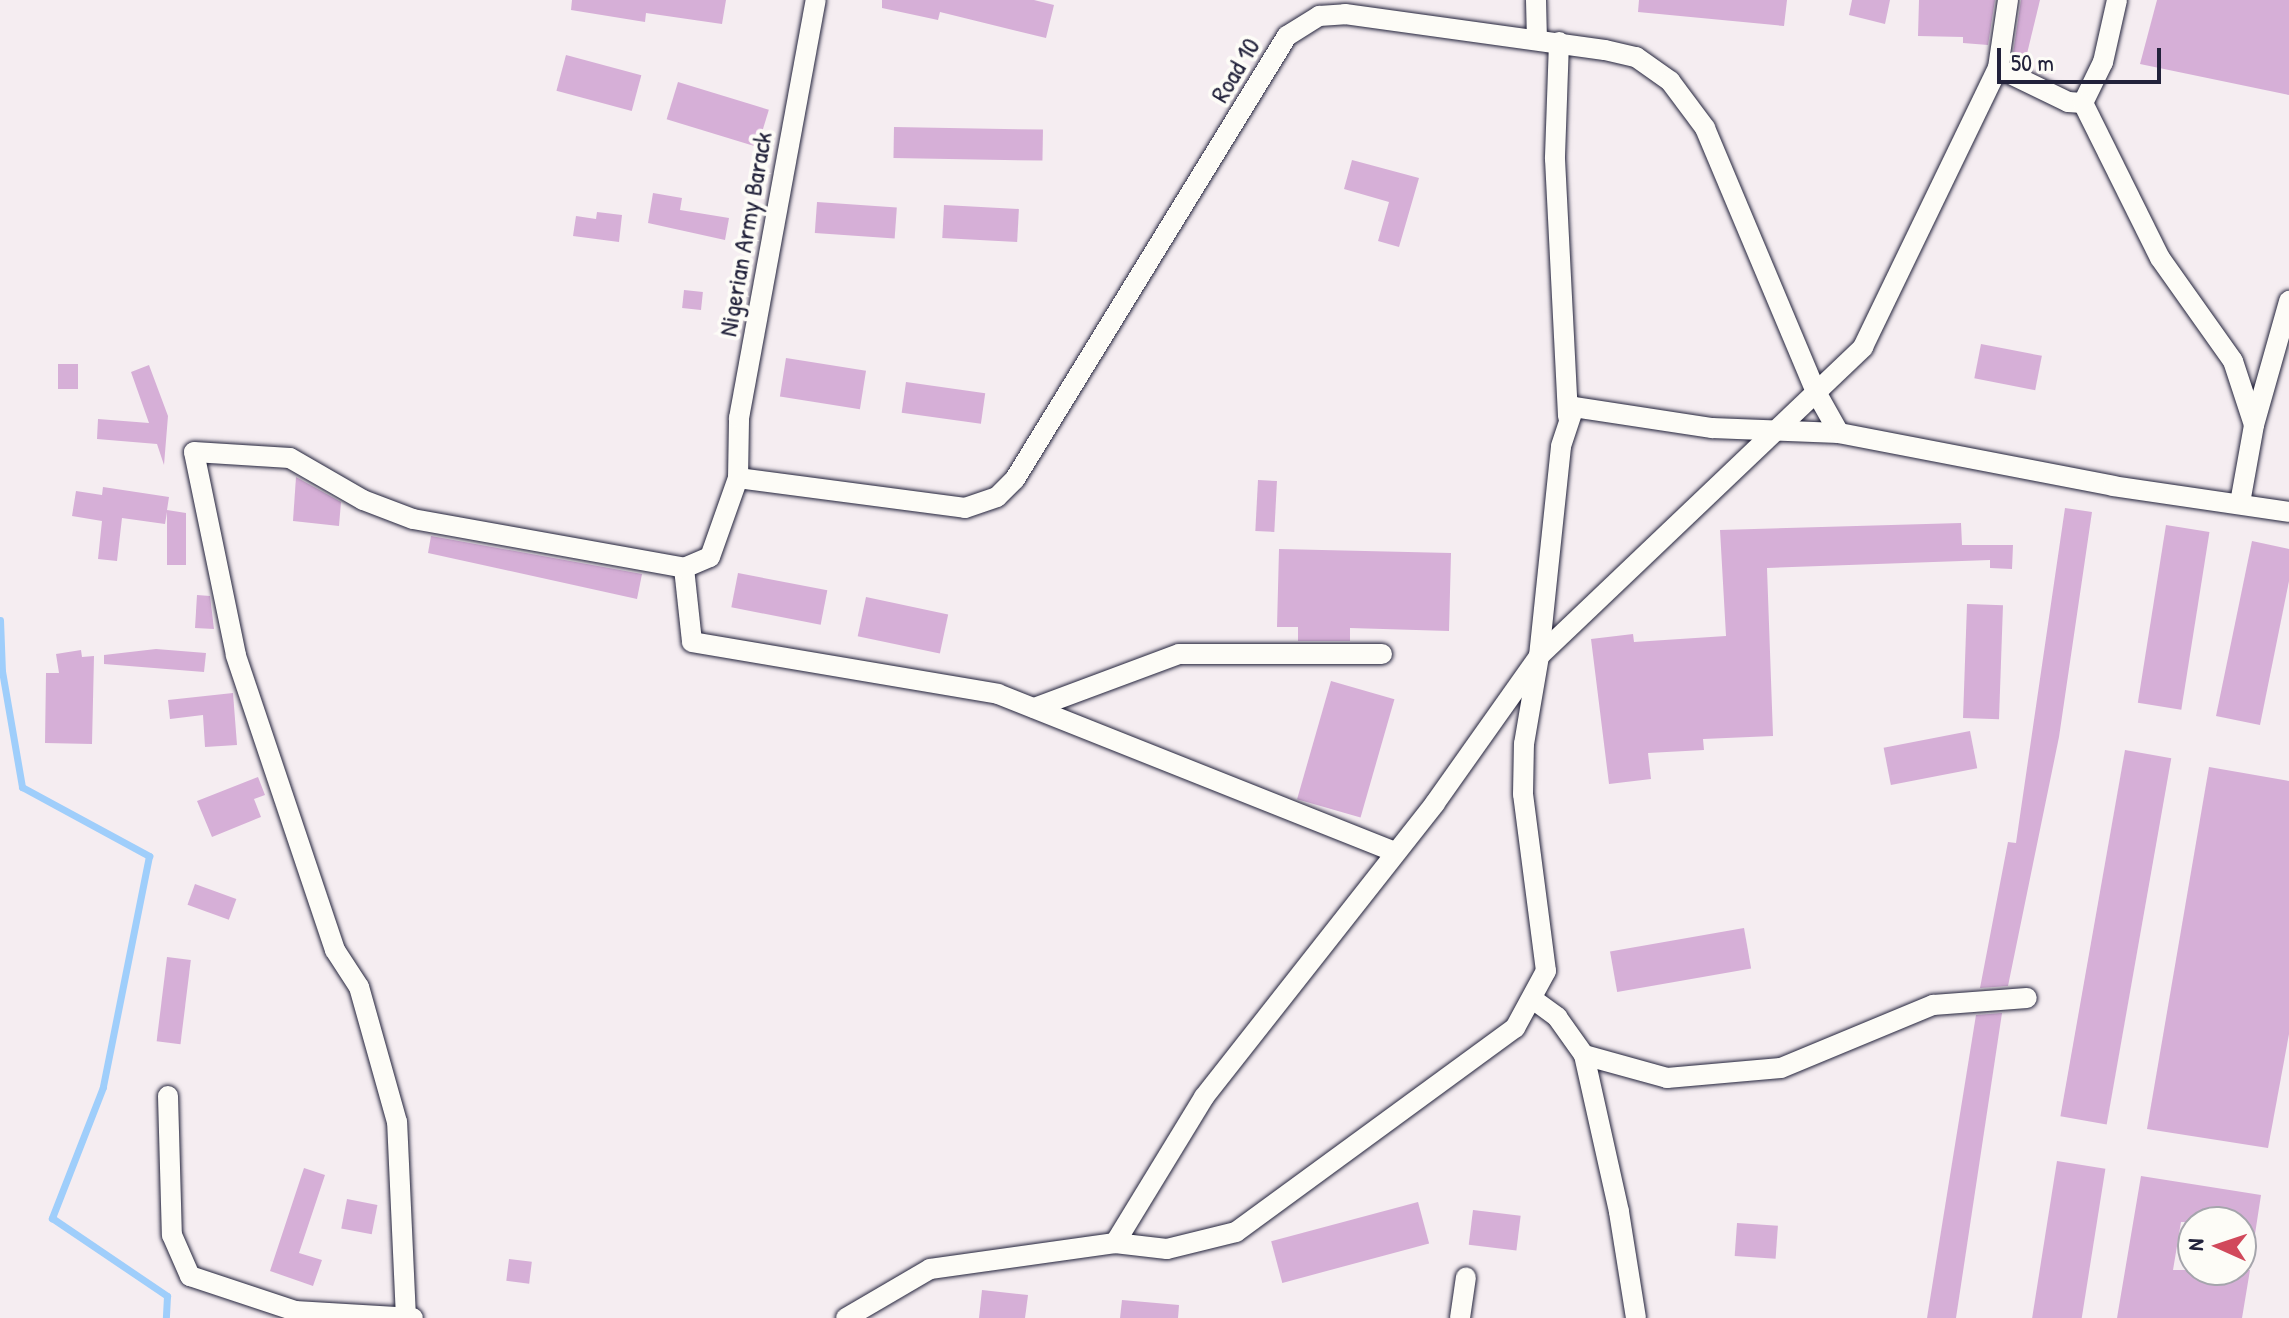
<!DOCTYPE html>
<html>
<head>
<meta charset="utf-8">
<style>
  body { margin:0 }
  #map { position:relative; width:2289px; height:1318px; overflow:hidden; background:#f5edf1; font-family:"Patrick Hand",sans-serif }
  div>[style] { position:absolute }
  .stream>* { height:7px; margin:-3.5px; padding:0 3.5px; transform-origin:3.5px; border-radius:3.5px; background:#9fcefb }
  .building>* { inset:0; background:#d6afd7; transform-origin:0 0 }
  .roads { filter:drop-shadow(0 0 2px #22223b) drop-shadow(0 0 2px #22223b) }
  .minor>* { height:20px; margin:-10px; padding:0 10px; transform-origin:10px; border-radius:10px; background:#fdfcf7 }
  span { translate:-50% -50%; white-space:nowrap; text-align:center; line-height:1.15; -webkit-text-stroke:8px #fdfcf7; paint-order:stroke }
  .street-label { font-size:26px; color:#22223b }
  .north { position:absolute; left:2177px; top:1206px; width:80px; height:80px; box-sizing:border-box; background:#fdfcf7; border:2px solid #a5a5ac; border-radius:50%; rotate:273deg; font-size:22px; font-weight:700; line-height:32px; text-align:center; color:#22223b }
  .north::after { content:''; display:block; margin:auto; width:28px; height:36px; background:#d1495b; clip-path:polygon(50% 0,100% 100%,50% 72%,0 100%) }
  .scale { position:absolute; left:1997px; top:48px; width:164px; height:36px; box-sizing:border-box; border:4px solid #22223b; border-top:0; padding-left:10px; font-size:24px; line-height:28px; white-space:nowrap; color:#22223b; -webkit-text-stroke:6px #fdfcf7; paint-order:stroke }
</style>
</head>
<body>
<div id="map">
  <div class="stream">
    <div style="left:0;top:620px;width:51px;rotate:87.8deg"></div>
    <div style="left:2px;top:671px;width:118px;rotate:80.2deg"></div>
    <div style="left:22px;top:787px;width:145px;rotate:28.5deg"></div>
    <div style="left:149px;top:856px;width:236px;rotate:101.3deg"></div>
    <div style="left:103px;top:1087px;width:141px;rotate:111.3deg"></div>
    <div style="left:52px;top:1218px;width:139px;rotate:34.1deg"></div>
    <div style="left:167px;top:1296px;width:22px;rotate:93deg"></div>
  </div>
  <div class="building">
    <div style="clip-path:polygon(572px 0,726px 0,722px 24px,646px 13px,645px 22px,571px 10px)"></div>
    <div style="clip-path:polygon(882px 0,1034px 0,1054px 5px,1046px 38px,940px 12px,938px 20px,882px 8px)"></div>
    <div style="clip-path:polygon(1639px 0,1787px 0,1784px 26px,1638px 12px)"></div>
    <div style="clip-path:polygon(1852px 0,1890px 0,1885px 24px,1849px 15px)"></div>
    <div style="clip-path:polygon(1919px 0,1995px 0,1988px 45px,1963px 43px,1963px 37px,1918px 36px)"></div>
    <div style="clip-path:polygon(2021px 0,2040px 0,2024px 66px,2012px 60px)"></div>
    <div style="clip-path:polygon(2157px 0,2289px 0,2289px 95px,2140px 64px)"></div>
    <div style="left:566px;top:55px;width:78px;height:37px;rotate:15deg"></div>
    <div style="left:678px;top:82px;width:95px;height:39px;rotate:17deg"></div>
    <div style="left:894px;top:127px;width:149px;height:31px;rotate:1deg"></div>
    <div style="clip-path:polygon(1352px 160px,1419px 178px,1399px 247px,1378px 241px,1389px 202px,1344px 189px)"></div>
    <div style="clip-path:polygon(653px 193px,682px 198px,680px 210px,729px 218px,725px 240px,648px 223px)"></div>
    <div style="left:817px;top:202px;width:80px;height:31px;rotate:4deg"></div>
    <div style="left:944px;top:205px;width:75px;height:33px;rotate:3deg"></div>
    <div style="clip-path:polygon(597px 212px,622px 215px,619px 242px,573px 236px,576px 216px,596px 219px)"></div>
    <div style="left:684px;top:290px;width:19px;height:18px;rotate:6deg"></div>
    <div style="left:1981px;top:344px;width:62px;height:35px;rotate:11deg"></div>
    <div style="left:786px;top:358px;width:81px;height:39px;rotate:9deg"></div>
    <div style="left:58px;top:364px;width:20px;height:25px"></div>
    <div style="clip-path:polygon(149px 365px,168px 416px,164px 465px,157px 444px,97px 439px,98px 419px,149px 423px,131px 372px)"></div>
    <div style="left:906px;top:382px;width:80px;height:31px;rotate:8deg"></div>
    <div style="clip-path:polygon(296px 477px,341px 502px,339px 526px,293px 521px)"></div>
    <div style="left:1258px;top:480px;width:19px;height:51px;rotate:3deg"></div>
    <div style="clip-path:polygon(103px 487px,169px 497px,167px 510px,186px 513px,186px 565px,167px 565px,167px 512px,165px 524px,122px 518px,117px 561px,98px 559px,102px 521px,72px 516px,76px 491px,102px 495px)"></div>
    <div style="clip-path:polygon(2065px 508px,2092px 512px,2059px 737px,2008px 986px,1980px 988px,2008px 842px,2016px 843px)"></div>
    <div style="clip-path:polygon(1961px 523px,1962px 545px,2013px 545px,2012px 569px,1990px 568px,1990px 560px,1767px 568px,1773px 736px,1703px 739px,1704px 750px,1648px 753px,1651px 779px,1609px 784px,1591px 639px,1633px 634px,1634px 642px,1726px 636px,1720px 530px)"></div>
    <div style="left:2166px;top:525px;width:44px;height:180px;rotate:9deg"></div>
    <div style="clip-path:polygon(431px 536px,642px 574px,637px 599px,428px 553px)"></div>
    <div style="clip-path:polygon(2252px 541px,2289px 549px,2289px 581px,2260px 725px,2216px 716px)"></div>
    <div style="clip-path:polygon(1279px 549px,1451px 553px,1449px 631px,1350px 628px,1350px 641px,1298px 641px,1298px 627px,1277px 627px)"></div>
    <div style="left:738px;top:573px;width:91px;height:35px;rotate:11deg"></div>
    <div style="clip-path:polygon(197px 595px,210px 596px,214px 629px,195px 628px)"></div>
    <div style="left:866px;top:597px;width:84px;height:40px;rotate:12deg"></div>
    <div style="left:1967px;top:604px;width:36px;height:114px;rotate:2deg"></div>
    <div style="clip-path:polygon(156px 649px,206px 653px,204px 672px,104px 664px,104px 655px)"></div>
    <div style="clip-path:polygon(81px 650px,82px 657px,94px 656px,92px 744px,45px 743px,46px 673px,59px 673px,56px 654px)"></div>
    <div style="left:1331px;top:681px;width:66px;height:123px;rotate:16deg"></div>
    <div style="clip-path:polygon(233px 693px,237px 745px,205px 747px,203px 715px,170px 719px,168px 700px)"></div>
    <div style="left:1970px;top:731px;width:38px;height:88px;rotate:79deg"></div>
    <div style="left:2125px;top:750px;width:47px;height:372px;rotate:10deg"></div>
    <div style="clip-path:polygon(2209px 767px,2289px 781px,2289px 1034px,2268px 1148px,2147px 1129px)"></div>
    <div style="clip-path:polygon(258px 777px,265px 795px,254px 799px,261px 817px,212px 837px,197px 801px)"></div>
    <div style="left:195px;top:884px;width:44px;height:22px;rotate:20deg"></div>
    <div style="left:1744px;top:928px;width:41px;height:136px;rotate:80deg"></div>
    <div style="left:167px;top:957px;width:24px;height:85px;rotate:7deg"></div>
    <div style="clip-path:polygon(2002px 1013px,1956px 1318px,1927px 1318px,1976px 1015px)"></div>
    <div style="left:2057px;top:1161px;width:49px;height:159px;rotate:9deg"></div>
    <div style="clip-path:polygon(304px 1168px,325px 1175px,299px 1253px,322px 1260px,313px 1286px,270px 1271px)"></div>
    <div style="clip-path:polygon(2141px 1176px,2261px 1195px,2251px 1260px,2241px 1259px,2241px 1222px,2181px 1222px,2173px 1270px,2250px 1270px,2242px 1318px,2117px 1318px)"></div>
    <div style="left:347px;top:1199px;width:31px;height:30px;rotate:11deg"></div>
    <div style="left:1418px;top:1202px;width:43px;height:152px;rotate:75deg"></div>
    <div style="left:1473px;top:1210px;width:48px;height:35px;rotate:7deg"></div>
    <div style="left:1737px;top:1223px;width:41px;height:33px;rotate:4deg"></div>
    <div style="left:509px;top:1259px;width:23px;height:22px;rotate:7deg"></div>
    <div style="clip-path:polygon(982px 1290px,1028px 1295px,1025px 1318px,979px 1318px)"></div>
    <div style="clip-path:polygon(1122px 1300px,1179px 1305px,1178px 1318px,1120px 1318px)"></div>
  </div>
  <div class="roads">
    <div class="minor">
      <div style="left:1536px;top:0;width:40px;rotate:88.6deg"></div>
      <div style="left:2008px;top:0;width:69px;rotate:98.4deg"></div>
      <div style="left:1998px;top:68px;width:78px;rotate:25.9deg"></div>
      <div style="left:2068px;top:102px;width:15px;rotate:4deg"></div>
      <div style="left:2117px;top:0;width:64px;rotate:102.7deg"></div>
      <div style="left:2103px;top:62px;width:46px;rotate:116deg"></div>
      <div style="left:2083px;top:103px;width:173px;rotate:63.6deg"></div>
      <div style="left:2160px;top:258px;width:126px;rotate:54.7deg"></div>
      <div style="left:2233px;top:361px;width:67px;rotate:71.8deg"></div>
      <div style="left:1559px;top:42px;width:117px;rotate:92deg"></div>
      <div style="left:1555px;top:159px;width:258px;rotate:87.1deg"></div>
      <div style="left:738px;top:478px;width:229px;rotate:7.5deg"></div>
      <div style="left:965px;top:508px;width:34px;rotate:-19deg"></div>
      <div style="left:997px;top:497px;width:25px;rotate:-45deg"></div>
      <div style="left:1015px;top:479px;width:520px;rotate:-58.45deg"></div>
      <div style="left:1287px;top:36px;width:38px;rotate:-32deg"></div>
      <div style="left:1319px;top:16px;width:26px;rotate:-4deg"></div>
      <div style="left:1345px;top:14px;width:262px;rotate:7.9deg"></div>
      <div style="left:1605px;top:50px;width:32px;rotate:13deg"></div>
      <div style="left:1636px;top:57px;width:42px;rotate:35.2deg"></div>
      <div style="left:1670px;top:81px;width:59px;rotate:53.3deg"></div>
      <div style="left:1705px;top:128px;width:286px;rotate:67.2deg"></div>
      <div style="left:1816px;top:392px;width:47px;rotate:60.7deg"></div>
      <div style="left:2240px;top:503px;width:79px;rotate:-79.8deg"></div>
      <div style="left:2254px;top:425px;width:129px;rotate:-74.2deg"></div>
      <div style="left:684px;top:568px;width:74px;rotate:83.8deg"></div>
      <div style="left:692px;top:642px;width:310px;rotate:9.6deg"></div>
      <div style="left:998px;top:694px;width:428px;rotate:21.7deg"></div>
      <div style="left:1034px;top:708px;width:155px;rotate:-20.4deg"></div>
      <div style="left:1179px;top:654px;width:203px"></div>
      <div style="left:1534px;top:1000px;width:29px;rotate:36deg"></div>
      <div style="left:1557px;top:1017px;width:47px;rotate:54.6deg"></div>
      <div style="left:1584px;top:1055px;width:161px;rotate:77.4deg"></div>
      <div style="left:1619px;top:1212px;width:107px;rotate:80.9deg"></div>
      <div style="left:1584px;top:1055px;width:86px;rotate:15.5deg"></div>
      <div style="left:1667px;top:1078px;width:114px;rotate:-5deg"></div>
      <div style="left:1781px;top:1068px;width:165px;rotate:-22.5deg"></div>
      <div style="left:1933px;top:1005px;width:94px;rotate:-4.3deg"></div>
      <div style="left:168px;top:1096px;width:139px;rotate:88.4deg"></div>
      <div style="left:172px;top:1235px;width:45px;rotate:66.3deg"></div>
      <div style="left:190px;top:1276px;width:111px;rotate:18.4deg"></div>
      <div style="left:295px;top:1311px;width:118px;rotate:3.4deg"></div>
      <div style="left:1115px;top:1243px;width:171px;rotate:-58.6deg"></div>
      <div style="left:1204px;top:1097px;width:374px;rotate:-51.8deg"></div>
      <div style="left:1435px;top:803px;width:180px;rotate:-54.7deg"></div>
      <div style="left:1539px;top:656px;width:448px;rotate:-43.6deg"></div>
      <div style="left:1863px;top:347px;width:310px;rotate:-64.2deg"></div>
      <div style="left:406px;top:1318px;width:196px;rotate:-92.6deg"></div>
      <div style="left:397px;top:1122px;width:140px;rotate:-105.7deg"></div>
      <div style="left:359px;top:987px;width:44px;rotate:-123deg"></div>
      <div style="left:335px;top:950px;width:311px;rotate:-108.6deg"></div>
      <div style="left:236px;top:655px;width:207px;rotate:-101.7deg"></div>
      <div style="left:194px;top:452px;width:96px;rotate:3.6deg"></div>
      <div style="left:290px;top:458px;width:84px;rotate:29.9deg"></div>
      <div style="left:363px;top:500px;width:53px;rotate:20.8deg"></div>
      <div style="left:413px;top:519px;width:275px;rotate:10.2deg"></div>
      <div style="left:684px;top:568px;width:28px;rotate:-23deg"></div>
      <div style="left:710px;top:557px;width:84px;rotate:-70.5deg"></div>
      <div style="left:738px;top:478px;width:60px;rotate:-89deg"></div>
      <div style="left:739px;top:418px;width:425px;rotate:-79.6deg"></div>
      <div style="left:846px;top:1318px;width:97px;rotate:-30.3deg"></div>
      <div style="left:930px;top:1269px;width:187px;rotate:-8deg"></div>
      <div style="left:1115px;top:1243px;width:52px;rotate:6.6deg"></div>
      <div style="left:1167px;top:1249px;width:71px;rotate:-13.8deg"></div>
      <div style="left:1236px;top:1232px;width:346px;rotate:-36.2deg"></div>
      <div style="left:1515px;top:1028px;width:65px;rotate:-61.5deg"></div>
      <div style="left:1546px;top:971px;width:178px;rotate:-97.4deg"></div>
      <div style="left:1523px;top:794px;width:50px;rotate:-88.9deg"></div>
      <div style="left:1524px;top:744px;width:89px;rotate:-80.3deg"></div>
      <div style="left:1539px;top:656px;width:211px;rotate:-84deg"></div>
      <div style="left:1561px;top:446px;width:41px;rotate:-71.6deg"></div>
      <div style="left:1574px;top:407px;width:140px;rotate:8.7deg"></div>
      <div style="left:1712px;top:428px;width:127px;rotate:2.3deg"></div>
      <div style="left:1839px;top:433px;width:279px;rotate:10.9deg"></div>
      <div style="left:2113px;top:486px;width:178px;rotate:8.4deg"></div>
      <div style="left:1460px;top:1318px;width:41px;rotate:-81.7deg"></div>
    </div>
  </div>
  <div class="street-label">
    <span style="left:1235px;top:70px;rotate:-59deg">Road 10</span>
    <span style="left:745px;top:234px;rotate:-80deg">Nigerian Army Barack</span>
  </div>
  <div class="north">N</div>
  <div class="scale">50 m</div>
</div>
</body>
</html>
